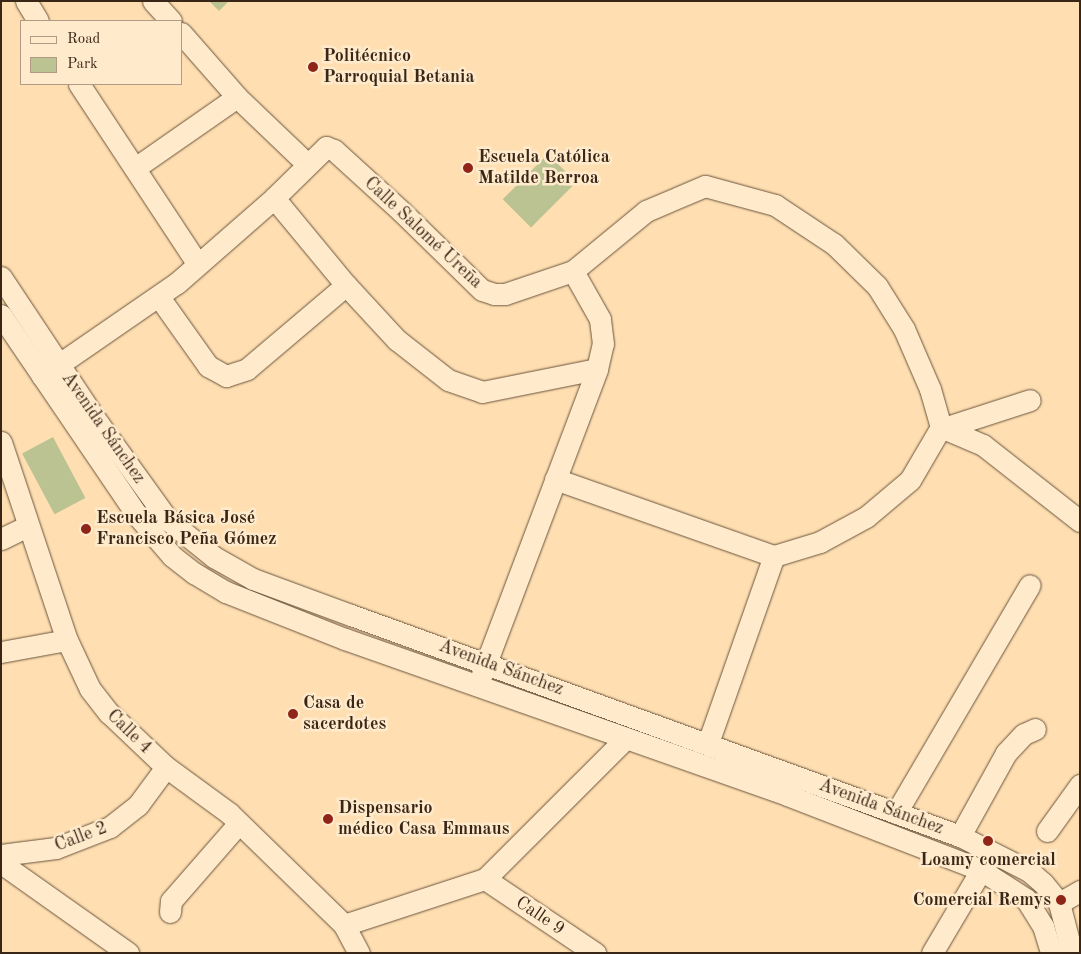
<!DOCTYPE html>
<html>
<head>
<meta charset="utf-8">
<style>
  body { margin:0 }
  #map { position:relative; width:1081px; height:954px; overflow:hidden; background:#ffdfb1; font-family:"Old Standard TT",serif }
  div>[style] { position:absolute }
  .green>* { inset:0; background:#bac391; transform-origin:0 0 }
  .roads { filter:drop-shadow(0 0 1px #6a543e) drop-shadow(0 0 1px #6a543e) }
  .minor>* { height:21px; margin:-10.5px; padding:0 10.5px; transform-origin:10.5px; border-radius:10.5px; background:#ffeacc }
  .dots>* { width:14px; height:14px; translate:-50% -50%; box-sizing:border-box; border:2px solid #ffeacc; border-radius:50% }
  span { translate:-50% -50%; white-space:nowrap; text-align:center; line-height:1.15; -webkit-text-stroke:5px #ffeacc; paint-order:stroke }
  .poi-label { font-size:18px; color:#392617; font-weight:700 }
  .left { translate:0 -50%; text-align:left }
  .right { translate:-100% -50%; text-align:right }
  .street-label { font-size:18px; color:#392617 }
  .frame { position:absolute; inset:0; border:2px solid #392617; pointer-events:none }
  .legend { position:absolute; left:20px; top:20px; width:162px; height:65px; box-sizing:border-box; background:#ffeacc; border:1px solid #b09c84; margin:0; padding:6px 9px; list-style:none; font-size:15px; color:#392617 }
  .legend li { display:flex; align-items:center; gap:10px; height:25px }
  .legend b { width:25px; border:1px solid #b09c84 }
</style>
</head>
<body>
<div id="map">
  <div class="green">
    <div style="clip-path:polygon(209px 1px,229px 1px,219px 11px)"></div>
    <div style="left:548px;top:154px;width:40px;height:64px;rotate:45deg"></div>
    <div style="left:53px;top:437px;width:69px;height:35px;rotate:62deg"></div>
  </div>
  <div class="roads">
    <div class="minor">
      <div style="left:26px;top:1px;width:23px;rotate:59deg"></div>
      <div style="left:153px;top:1px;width:27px;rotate:48deg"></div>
      <div style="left:181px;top:33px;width:85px;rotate:48.8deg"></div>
      <div style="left:79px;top:84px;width:214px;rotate:56.6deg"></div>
      <div style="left:135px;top:168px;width:124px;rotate:-34.8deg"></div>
      <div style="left:237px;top:97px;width:95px;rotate:43.7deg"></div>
      <div style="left:274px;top:198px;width:113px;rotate:50.4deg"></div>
      <div style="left:346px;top:285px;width:75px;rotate:47.2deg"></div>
      <div style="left:397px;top:340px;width:65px;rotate:38.1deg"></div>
      <div style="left:448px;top:380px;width:36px;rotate:19deg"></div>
      <div style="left:482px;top:392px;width:117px;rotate:-11.3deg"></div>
      <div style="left:1px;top:277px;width:175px;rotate:56.4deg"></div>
      <div style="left:98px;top:423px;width:120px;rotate:54.2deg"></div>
      <div style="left:168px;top:520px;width:59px;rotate:38.8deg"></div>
      <div style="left:214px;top:557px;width:45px;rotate:29.4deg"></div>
      <div style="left:253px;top:579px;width:104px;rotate:20.2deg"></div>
      <div style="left:351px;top:615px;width:648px;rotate:19.95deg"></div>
      <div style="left:960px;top:836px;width:77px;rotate:26.9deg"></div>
      <div style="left:1029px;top:871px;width:18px;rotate:41deg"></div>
      <div style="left:1043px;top:883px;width:26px;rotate:51deg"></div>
      <div style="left:1059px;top:903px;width:52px;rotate:75.4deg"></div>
      <div style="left:159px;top:297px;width:85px;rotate:54.6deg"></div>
      <div style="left:208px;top:366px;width:21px;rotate:29deg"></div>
      <div style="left:226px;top:376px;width:22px;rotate:-18deg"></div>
      <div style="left:247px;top:369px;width:130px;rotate:-40.3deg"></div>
      <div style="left:1px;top:315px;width:240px;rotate:55.8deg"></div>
      <div style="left:136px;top:514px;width:55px;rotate:49.4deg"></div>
      <div style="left:172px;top:556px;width:28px;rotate:38deg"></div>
      <div style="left:194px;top:573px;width:37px;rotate:31deg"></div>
      <div style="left:226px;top:592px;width:128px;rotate:21.6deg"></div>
      <div style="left:345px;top:639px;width:469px;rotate:19.4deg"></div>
      <div style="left:787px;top:795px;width:208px;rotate:21.1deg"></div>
      <div style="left:981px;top:870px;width:54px;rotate:32.8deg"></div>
      <div style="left:1026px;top:899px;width:32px;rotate:58deg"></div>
      <div style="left:1043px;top:926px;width:28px;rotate:73deg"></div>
      <div style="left:42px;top:376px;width:164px;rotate:-34.6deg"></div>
      <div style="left:177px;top:283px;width:129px;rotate:-41.2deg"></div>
      <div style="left:274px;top:198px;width:73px;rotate:-44.4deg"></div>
      <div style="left:326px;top:147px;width:9px;rotate:21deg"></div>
      <div style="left:334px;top:150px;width:91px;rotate:42.3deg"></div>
      <div style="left:401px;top:211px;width:113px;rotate:44.3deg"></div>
      <div style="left:482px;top:290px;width:13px;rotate:18deg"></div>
      <div style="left:494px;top:294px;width:11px"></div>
      <div style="left:505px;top:294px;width:72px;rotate:-18.7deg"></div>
      <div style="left:573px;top:271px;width:94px;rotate:-39.4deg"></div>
      <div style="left:646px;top:211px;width:64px;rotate:-23deg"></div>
      <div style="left:705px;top:186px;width:73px;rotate:15.2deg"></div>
      <div style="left:775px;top:205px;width:71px;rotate:33.5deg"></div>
      <div style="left:834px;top:244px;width:60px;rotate:44.3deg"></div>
      <div style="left:877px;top:286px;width:51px;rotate:57.9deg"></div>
      <div style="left:904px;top:329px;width:65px;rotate:66.6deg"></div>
      <div style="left:930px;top:389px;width:40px;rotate:74deg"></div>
      <div style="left:941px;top:427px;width:61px;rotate:120.3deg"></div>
      <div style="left:910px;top:480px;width:57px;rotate:139.9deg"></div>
      <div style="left:866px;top:517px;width:52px;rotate:151.5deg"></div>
      <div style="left:820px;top:542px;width:48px;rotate:163.1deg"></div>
      <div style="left:941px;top:427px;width:46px;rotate:23.2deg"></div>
      <div style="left:983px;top:445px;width:123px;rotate:38.1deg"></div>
      <div style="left:944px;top:428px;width:90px;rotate:-18deg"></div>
      <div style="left:1px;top:442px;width:209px;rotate:71.6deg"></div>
      <div style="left:67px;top:640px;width:54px;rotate:64.9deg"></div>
      <div style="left:90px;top:689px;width:31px;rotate:52deg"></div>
      <div style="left:109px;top:713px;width:79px;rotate:43.5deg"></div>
      <div style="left:166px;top:767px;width:78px;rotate:36.1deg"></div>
      <div style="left:229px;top:813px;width:161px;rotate:44.2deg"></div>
      <div style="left:344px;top:925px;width:32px;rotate:62deg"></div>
      <div style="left:555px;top:479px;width:232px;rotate:19.4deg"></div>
      <div style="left:1px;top:539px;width:30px;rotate:-26deg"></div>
      <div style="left:1px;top:652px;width:67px;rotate:-10.3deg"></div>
      <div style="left:482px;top:674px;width:326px;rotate:-69.3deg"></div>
      <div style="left:597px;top:369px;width:26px;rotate:-77deg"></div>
      <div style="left:603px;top:344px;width:25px;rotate:-97deg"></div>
      <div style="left:600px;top:319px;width:55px;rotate:-119.4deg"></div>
      <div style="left:708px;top:743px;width:198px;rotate:-70.6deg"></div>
      <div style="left:896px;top:813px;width:264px;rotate:-59.6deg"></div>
      <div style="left:1047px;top:831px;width:57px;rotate:-54.3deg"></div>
      <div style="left:960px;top:836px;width:95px;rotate:-61deg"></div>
      <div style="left:1006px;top:753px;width:26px;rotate:-47deg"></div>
      <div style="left:1024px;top:734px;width:12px;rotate:-24deg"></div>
      <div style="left:1px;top:855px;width:55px;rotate:-7.3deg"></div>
      <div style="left:56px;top:848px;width:58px;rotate:-21.3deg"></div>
      <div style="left:110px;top:827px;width:36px;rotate:-38deg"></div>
      <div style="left:138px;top:805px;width:47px;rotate:-53.6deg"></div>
      <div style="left:1px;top:863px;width:156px;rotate:35.3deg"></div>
      <div style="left:485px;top:879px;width:133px;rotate:33.9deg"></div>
      <div style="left:1059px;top:903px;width:24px;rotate:-30deg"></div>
      <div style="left:170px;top:912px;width:11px;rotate:-85deg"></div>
      <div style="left:171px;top:901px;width:103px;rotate:-48.9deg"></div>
      <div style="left:344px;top:925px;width:148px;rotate:-18.1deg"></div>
      <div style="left:485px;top:879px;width:198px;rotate:-45deg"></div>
      <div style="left:932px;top:953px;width:96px;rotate:-59.4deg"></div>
    </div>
  </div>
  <div class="dots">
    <div style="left:313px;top:67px;background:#8f2418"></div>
    <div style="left:468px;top:168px;background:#8f2418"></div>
    <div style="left:86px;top:529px;background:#8f2418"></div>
    <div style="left:293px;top:714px;background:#8f2418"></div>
    <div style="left:328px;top:819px;background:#8f2418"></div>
    <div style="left:988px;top:841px;background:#8f2418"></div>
    <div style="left:1061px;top:900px;background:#8f2418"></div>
  </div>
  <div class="poi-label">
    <span class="left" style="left:323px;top:67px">Politécnico<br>Parroquial Betania</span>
    <span class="left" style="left:478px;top:168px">Escuela Católica<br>Matilde Berroa</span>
    <span class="left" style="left:96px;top:529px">Escuela Básica José<br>Francisco Peña Gómez</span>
    <span class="left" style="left:303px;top:714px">Casa de<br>sacerdotes</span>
    <span class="left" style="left:338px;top:819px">Dispensario<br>médico Casa Emmaus</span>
    <span style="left:988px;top:860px">Loamy comercial</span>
    <span class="right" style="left:1051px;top:900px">Comercial Remys</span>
  </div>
  <div class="street-label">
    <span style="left:423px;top:233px;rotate:43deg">Calle Salomé Ureña</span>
    <span style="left:103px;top:428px;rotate:55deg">Avenida Sánchez</span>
    <span style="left:501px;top:668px;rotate:20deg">Avenida Sánchez</span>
    <span style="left:129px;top:732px;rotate:44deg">Calle 4</span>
    <span style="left:881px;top:807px;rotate:20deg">Avenida Sánchez</span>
    <span style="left:81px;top:837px;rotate:-21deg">Calle 2</span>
    <span style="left:540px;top:916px;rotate:34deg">Calle 9</span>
  </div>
  <div class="frame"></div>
  <ul class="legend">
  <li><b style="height:6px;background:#ffeacc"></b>Road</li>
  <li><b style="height:14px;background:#bac391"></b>Park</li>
  </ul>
</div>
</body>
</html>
